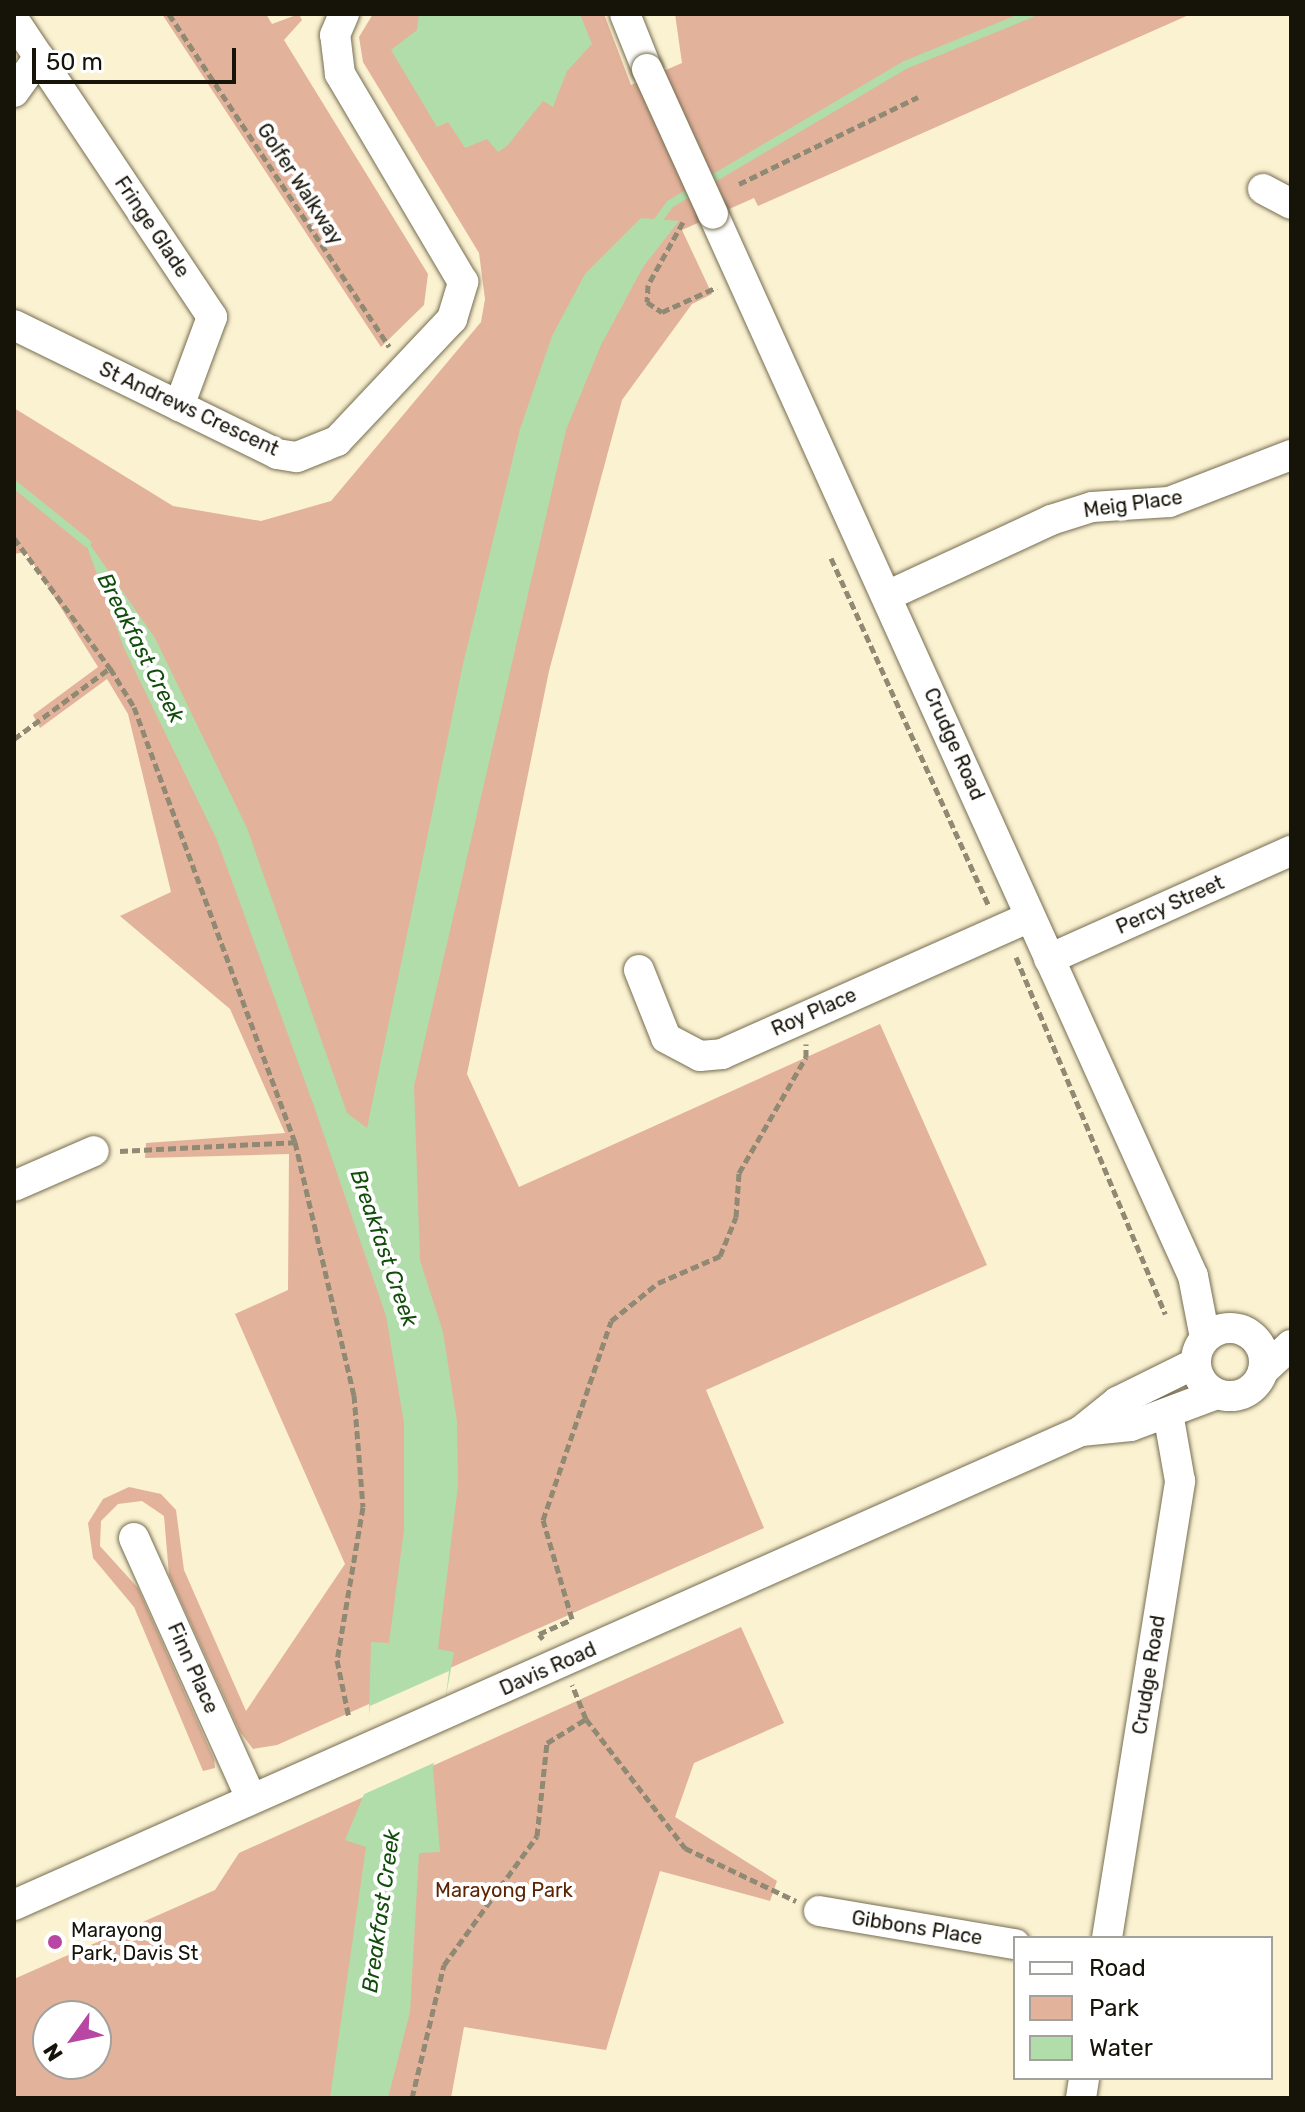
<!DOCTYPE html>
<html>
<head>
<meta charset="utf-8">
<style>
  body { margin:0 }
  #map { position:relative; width:1305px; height:2112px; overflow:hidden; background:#fbf2d2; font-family:Rubik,sans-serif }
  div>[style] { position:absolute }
  .green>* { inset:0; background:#e3b29b }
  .water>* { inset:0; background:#b1ddab }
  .pier>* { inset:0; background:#fbf2d2 }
  .stream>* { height:8px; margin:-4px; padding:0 4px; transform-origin:4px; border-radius:4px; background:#b1ddab }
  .path>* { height:5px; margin-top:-2.5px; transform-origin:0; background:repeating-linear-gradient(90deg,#908973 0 8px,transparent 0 12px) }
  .roads { filter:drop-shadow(0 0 2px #756d50) drop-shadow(0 0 2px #756d50) }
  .minor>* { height:30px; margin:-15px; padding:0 15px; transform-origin:15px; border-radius:15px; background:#fff }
  .minor>.ring { margin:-15px; padding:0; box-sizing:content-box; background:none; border:30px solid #fff; border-radius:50% }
  .bridges { filter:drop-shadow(0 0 2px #756d50) drop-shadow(0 0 2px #756d50) }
  .minor-bridge>* { height:30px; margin:-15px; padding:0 15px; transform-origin:15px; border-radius:15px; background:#fff }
  .dots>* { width:22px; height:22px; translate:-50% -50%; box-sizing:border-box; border:4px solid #fff; border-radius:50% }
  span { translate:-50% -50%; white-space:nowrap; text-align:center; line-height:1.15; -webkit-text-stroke:8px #fff; paint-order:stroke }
  .street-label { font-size:20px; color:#161308 }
  .park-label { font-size:20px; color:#5b2504 }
  .poi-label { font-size:20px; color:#161308 }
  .left { translate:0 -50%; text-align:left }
  .water-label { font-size:22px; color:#124d0b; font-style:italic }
  .frame { position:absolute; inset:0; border:16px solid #161308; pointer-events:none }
  .legend { position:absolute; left:1013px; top:1936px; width:260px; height:144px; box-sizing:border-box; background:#fff; border:2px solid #a2a19c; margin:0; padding:10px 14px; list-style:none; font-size:24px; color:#161308 }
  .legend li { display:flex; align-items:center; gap:16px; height:40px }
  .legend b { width:40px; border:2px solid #a2a19c }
  .north { position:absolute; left:32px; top:2000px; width:80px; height:80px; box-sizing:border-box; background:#fff; border:2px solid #a2a19c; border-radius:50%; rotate:237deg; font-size:22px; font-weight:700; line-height:32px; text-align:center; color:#161308 }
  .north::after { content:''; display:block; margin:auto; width:28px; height:36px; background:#b747a2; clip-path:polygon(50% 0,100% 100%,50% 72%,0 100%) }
  .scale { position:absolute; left:32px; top:48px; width:204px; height:36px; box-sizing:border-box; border:4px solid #161308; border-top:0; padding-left:10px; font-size:24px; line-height:28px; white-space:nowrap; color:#161308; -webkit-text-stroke:6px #fff; paint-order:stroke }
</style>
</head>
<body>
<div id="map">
  <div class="green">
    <div style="clip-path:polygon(162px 14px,266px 14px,272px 24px,299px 14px,302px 20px,284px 40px,428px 274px,424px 305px,381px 347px)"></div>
    <div style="clip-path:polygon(373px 14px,604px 14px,631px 85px,682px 63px,675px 14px,1191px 14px,758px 206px,754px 198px,682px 230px,712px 294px,692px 304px,622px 400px,549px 671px,467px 1074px,519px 1187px,880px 1024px,987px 1265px,706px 1390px,764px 1528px,277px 1745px,253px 1749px,240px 1732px,169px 1575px,164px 1516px,142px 1501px,118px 1504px,101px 1521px,100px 1546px,138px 1588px,214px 1759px,215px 1768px,203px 1771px,134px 1607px,93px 1558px,88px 1523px,103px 1499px,129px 1487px,161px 1494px,176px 1510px,184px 1570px,246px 1711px,345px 1564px,235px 1314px,288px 1290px,289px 1154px,145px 1158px,146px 1143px,285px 1133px,230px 1009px,120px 916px,171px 892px,128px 714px,107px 679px,40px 728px,33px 715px,98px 667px,26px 552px,14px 554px,14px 408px,173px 506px,261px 521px,331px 501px,481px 322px,485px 299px,479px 253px,363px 62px,359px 37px)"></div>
    <div style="clip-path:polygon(evenodd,741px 1627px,784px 1723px,694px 1763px,675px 1817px,777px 1881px,770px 1901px,660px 1871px,606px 2050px,464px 2027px,451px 2098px,14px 2098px,14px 1979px,215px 1890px,239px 1853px,741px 1627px,48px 2016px,96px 2016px,96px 2064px,48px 2064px,48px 2016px)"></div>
  </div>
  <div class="water">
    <div style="clip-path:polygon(419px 14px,580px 14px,592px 44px,567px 71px,553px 107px,543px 101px,507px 146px,498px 152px,487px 139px,465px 148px,448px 122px,437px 127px,391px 50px,417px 30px)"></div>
    <div style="clip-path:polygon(641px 218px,679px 221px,643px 267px,601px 345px,566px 430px,414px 1086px,420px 1260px,443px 1332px,457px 1422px,458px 1486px,438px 1649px,454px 1652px,433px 1768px,440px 1852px,419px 1853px,410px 2012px,388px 2098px,330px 2098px,366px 1847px,345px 1840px,367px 1787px,371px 1642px,389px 1643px,404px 1530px,404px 1423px,386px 1316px,314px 1106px,217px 840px,124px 648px,82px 533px,155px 638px,247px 828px,347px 1113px,367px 1128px,463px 664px,520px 429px,552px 336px,585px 274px)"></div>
  </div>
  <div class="pier">
    <div style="clip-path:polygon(449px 1671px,438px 1761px,360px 1796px,370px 1706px)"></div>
  </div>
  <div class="stream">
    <div style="left:654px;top:226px;width:27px;rotate:-54deg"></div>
    <div style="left:670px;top:204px;width:273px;rotate:-30.6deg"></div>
    <div style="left:905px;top:65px;width:135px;rotate:-22.2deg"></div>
    <div style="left:14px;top:484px;width:94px;rotate:38.9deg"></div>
  </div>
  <div class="path">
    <div style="left:169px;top:14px;width:399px;rotate:56.5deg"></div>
    <div style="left:739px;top:184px;width:199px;rotate:-25.9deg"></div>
    <div style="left:683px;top:222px;width:72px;rotate:119.1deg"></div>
    <div style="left:648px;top:285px;width:17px;rotate:93deg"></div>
    <div style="left:647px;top:302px;width:18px;rotate:34deg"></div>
    <div style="left:662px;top:312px;width:60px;rotate:-24.4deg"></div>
    <div style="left:14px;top:538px;width:162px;rotate:53.6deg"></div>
    <div style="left:831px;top:558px;width:382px;rotate:65.6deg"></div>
    <div style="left:14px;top:739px;width:119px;rotate:-36.5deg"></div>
    <div style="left:110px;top:668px;width:46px;rotate:58.4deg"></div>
    <div style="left:134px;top:707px;width:464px;rotate:69.7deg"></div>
    <div style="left:295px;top:1142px;width:260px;rotate:76.9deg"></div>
    <div style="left:354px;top:1395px;width:112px;rotate:85.4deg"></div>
    <div style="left:363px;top:1507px;width:155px;rotate:99.6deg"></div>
    <div style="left:337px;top:1660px;width:59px;rotate:78.3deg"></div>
    <div style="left:1016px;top:957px;width:387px;rotate:67.3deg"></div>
    <div style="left:120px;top:1151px;width:175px;rotate:-2.9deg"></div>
    <div style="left:543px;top:1639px;width:6px;rotate:-129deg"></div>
    <div style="left:539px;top:1634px;width:36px;rotate:-24deg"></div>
    <div style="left:572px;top:1619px;width:103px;rotate:-106.3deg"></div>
    <div style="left:543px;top:1520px;width:210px;rotate:-71.1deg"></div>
    <div style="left:611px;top:1321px;width:60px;rotate:-39deg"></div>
    <div style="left:658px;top:1283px;width:68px;rotate:-23.5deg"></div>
    <div style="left:720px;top:1256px;width:42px;rotate:-67.7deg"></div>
    <div style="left:736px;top:1217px;width:44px;rotate:-86.1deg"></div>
    <div style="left:739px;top:1173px;width:134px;rotate:-60deg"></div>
    <div style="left:806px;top:1057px;width:13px;rotate:-90deg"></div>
    <div style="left:586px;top:1719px;width:163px;rotate:52.5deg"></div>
    <div style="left:685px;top:1848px;width:123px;rotate:25.5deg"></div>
    <div style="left:412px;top:2098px;width:137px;rotate:-76.5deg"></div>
    <div style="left:444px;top:1965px;width:159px;rotate:-54.2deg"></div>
    <div style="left:537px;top:1836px;width:94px;rotate:-83.9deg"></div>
    <div style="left:547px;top:1743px;width:46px;rotate:-31.6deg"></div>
    <div style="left:586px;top:1719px;width:37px;rotate:-112deg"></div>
  </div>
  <div class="roads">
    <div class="minor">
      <div style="left:625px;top:14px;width:59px;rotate:68.2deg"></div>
      <div style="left:14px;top:20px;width:357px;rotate:56.3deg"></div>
      <div style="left:212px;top:317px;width:95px;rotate:110.3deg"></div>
      <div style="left:14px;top:92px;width:43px;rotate:-54.5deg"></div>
      <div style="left:1263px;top:189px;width:32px;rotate:28deg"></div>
      <div style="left:713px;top:214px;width:1165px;rotate:65.68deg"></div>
      <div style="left:1193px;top:1276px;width:63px;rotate:79deg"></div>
      <div style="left:14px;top:325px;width:293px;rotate:26.1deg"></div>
      <div style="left:277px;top:454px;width:20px;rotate:9deg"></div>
      <div style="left:297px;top:457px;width:43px;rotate:-21.8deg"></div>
      <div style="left:337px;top:441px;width:168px;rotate:-46.7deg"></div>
      <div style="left:452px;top:319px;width:39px;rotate:-73deg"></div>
      <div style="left:463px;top:282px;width:242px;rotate:-120.6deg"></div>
      <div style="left:340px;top:74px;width:39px;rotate:-97deg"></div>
      <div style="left:335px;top:35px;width:23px;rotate:-67deg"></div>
      <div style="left:889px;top:595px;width:179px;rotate:-24.8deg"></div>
      <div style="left:1051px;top:520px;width:43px;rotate:-17.6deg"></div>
      <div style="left:1092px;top:507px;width:77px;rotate:-3.7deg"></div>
      <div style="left:1169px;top:502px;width:131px;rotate:-21.1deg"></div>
      <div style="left:1049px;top:959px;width:265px;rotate:-24.1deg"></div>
      <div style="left:639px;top:970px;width:73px;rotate:68.3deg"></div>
      <div style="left:666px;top:1038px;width:38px;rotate:28deg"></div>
      <div style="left:700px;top:1056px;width:22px;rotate:-5deg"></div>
      <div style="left:722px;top:1054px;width:337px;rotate:-24deg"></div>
      <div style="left:14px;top:1186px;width:87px;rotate:-23.6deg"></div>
      <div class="ring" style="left:1196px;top:1328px;width:38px;height:38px"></div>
      <div style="left:1263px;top:1371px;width:38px;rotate:-43deg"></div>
      <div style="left:1081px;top:1431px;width:50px;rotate:-5.7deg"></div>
      <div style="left:1131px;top:1426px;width:92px;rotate:-20.4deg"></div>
      <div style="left:134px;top:1538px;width:285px;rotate:65.8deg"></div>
      <div style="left:14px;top:1905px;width:1168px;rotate:-23.95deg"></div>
      <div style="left:1081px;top:1431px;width:46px;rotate:-38.9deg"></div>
      <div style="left:1117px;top:1402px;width:88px;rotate:-26.3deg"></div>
      <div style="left:819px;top:1911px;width:199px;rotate:9.6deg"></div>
      <div style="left:1107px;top:1938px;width:463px;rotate:-80.9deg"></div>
      <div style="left:1180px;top:1481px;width:69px;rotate:-100deg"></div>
      <div style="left:1081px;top:2098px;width:20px;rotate:-81deg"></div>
    </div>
  </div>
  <div class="bridges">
    <div class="minor-bridge">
      <div style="left:647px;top:69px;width:159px;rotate:65.5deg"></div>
    </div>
  </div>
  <div class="dots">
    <div style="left:55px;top:1942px;background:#b747a2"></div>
  </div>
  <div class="street-label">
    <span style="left:300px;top:184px;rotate:57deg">Golfer Walkway</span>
    <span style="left:152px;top:227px;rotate:56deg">Fringe Glade</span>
    <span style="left:189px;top:409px;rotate:25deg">St Andrews Crescent</span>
    <span style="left:1133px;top:504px;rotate:-8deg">Meig Place</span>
    <span style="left:954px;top:744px;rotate:66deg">Crudge Road</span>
    <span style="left:1170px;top:905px;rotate:-24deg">Percy Street</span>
    <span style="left:814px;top:1012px;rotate:-24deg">Roy Place</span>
    <span style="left:193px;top:1668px;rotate:66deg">Finn Place</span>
    <span style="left:548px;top:1669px;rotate:-24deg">Davis Road</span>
    <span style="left:1149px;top:1675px;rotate:-81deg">Crudge Road</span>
    <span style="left:917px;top:1928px;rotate:9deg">Gibbons Place</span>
  </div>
  <div class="park-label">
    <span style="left:504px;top:1890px">Marayong Park</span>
  </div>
  <div class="poi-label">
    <span class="left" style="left:71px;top:1942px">Marayong<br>Park, Davis St</span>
  </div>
  <div class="water-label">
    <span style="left:141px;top:648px;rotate:63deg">Breakfast Creek</span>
    <span style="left:384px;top:1248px;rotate:71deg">Breakfast Creek</span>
    <span style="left:381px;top:1911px;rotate:-82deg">Breakfast Creek</span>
  </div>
  <div class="frame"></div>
  <ul class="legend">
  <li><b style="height:10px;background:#fff"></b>Road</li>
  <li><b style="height:22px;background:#e3b29b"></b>Park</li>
  <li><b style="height:22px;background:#b1ddab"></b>Water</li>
  </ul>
  <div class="north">N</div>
  <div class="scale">50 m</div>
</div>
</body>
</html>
